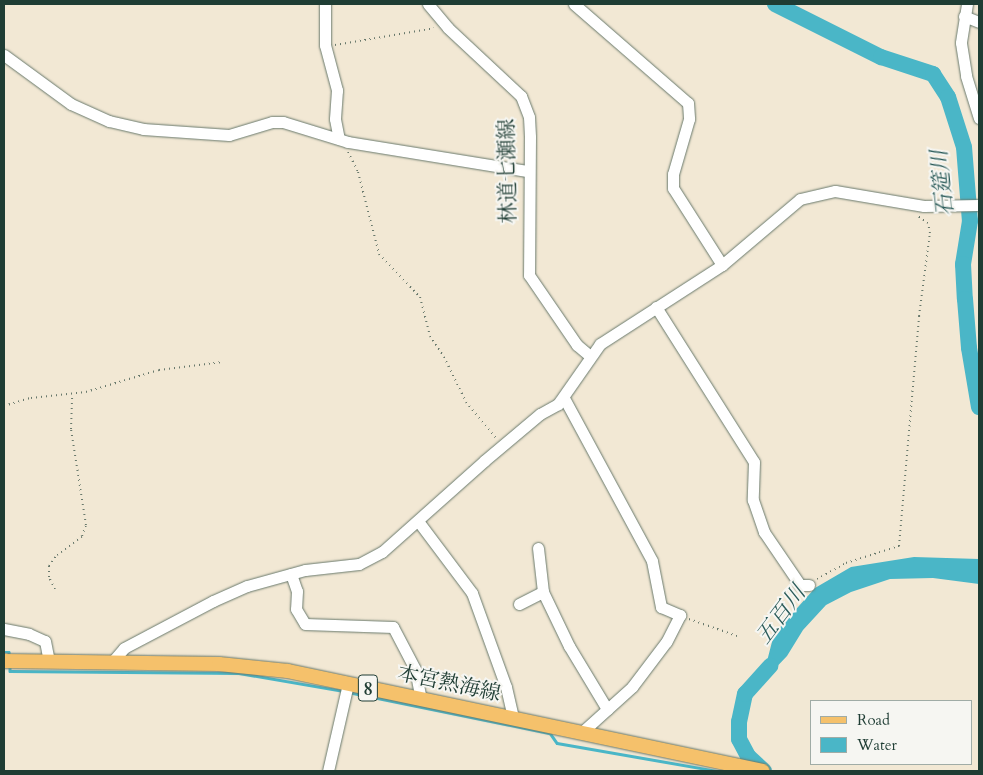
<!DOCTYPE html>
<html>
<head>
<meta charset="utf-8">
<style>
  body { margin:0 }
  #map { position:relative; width:983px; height:775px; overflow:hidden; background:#f2e8d4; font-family:Cardo,"Noto Serif JP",serif }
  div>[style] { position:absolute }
  .water>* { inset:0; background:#4ab6c7 }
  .stream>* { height:2.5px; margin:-1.25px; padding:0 1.25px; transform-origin:1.25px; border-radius:1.25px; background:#4ab6c7 }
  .river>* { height:16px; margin:-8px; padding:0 8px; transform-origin:8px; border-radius:8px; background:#4ab6c7 }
  .path>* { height:2px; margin-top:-1px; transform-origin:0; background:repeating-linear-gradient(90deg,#69796c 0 1px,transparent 0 5px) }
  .roads { filter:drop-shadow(0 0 1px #69796c) drop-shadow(0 0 1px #69796c) }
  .minor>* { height:11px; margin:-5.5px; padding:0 5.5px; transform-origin:5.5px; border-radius:5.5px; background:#fff }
  .major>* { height:14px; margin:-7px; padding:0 7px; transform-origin:7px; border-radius:7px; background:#f5c16b }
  span { translate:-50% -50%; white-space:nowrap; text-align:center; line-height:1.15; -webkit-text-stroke:4px #f6f6f2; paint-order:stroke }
  .shield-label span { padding:1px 4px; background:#f6f6f2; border:1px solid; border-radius:4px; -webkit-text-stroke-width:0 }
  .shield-label { font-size:20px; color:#1f3d34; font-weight:700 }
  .street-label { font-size:21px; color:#1f3d34 }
  .water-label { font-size:22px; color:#2a5b59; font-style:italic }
  .frame { position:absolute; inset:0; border:5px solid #1f3d34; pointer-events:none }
  .legend { position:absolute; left:810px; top:700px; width:162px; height:65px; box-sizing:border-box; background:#f6f6f2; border:1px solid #a0aca6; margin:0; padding:6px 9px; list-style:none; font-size:15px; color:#1f3d34 }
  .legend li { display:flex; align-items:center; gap:10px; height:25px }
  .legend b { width:25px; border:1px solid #a0aca6 }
</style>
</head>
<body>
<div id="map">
  <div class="water">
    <div style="clip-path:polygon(914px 557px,979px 559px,979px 584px,933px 578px,890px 579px,851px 592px,826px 605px,803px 630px,787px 656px,767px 677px,755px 683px,765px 669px,774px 634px,815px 588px,851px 567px)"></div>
  </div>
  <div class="stream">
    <div style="left:4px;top:652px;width:5px"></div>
    <div style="left:9px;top:652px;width:4px;rotate:90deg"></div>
    <div style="left:10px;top:666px;width:5px;rotate:90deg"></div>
    <div style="left:10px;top:671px;width:229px;rotate:0.5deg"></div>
    <div style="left:239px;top:673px;width:106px;rotate:9.8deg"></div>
    <div style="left:348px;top:692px;width:206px;rotate:11.5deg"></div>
    <div style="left:550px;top:733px;width:12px;rotate:55deg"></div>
    <div style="left:557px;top:743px;width:163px;rotate:9.9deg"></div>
  </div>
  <div class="river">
    <div style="left:775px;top:4px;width:119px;rotate:26.6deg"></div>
    <div style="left:881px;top:57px;width:55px;rotate:18.1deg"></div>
    <div style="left:933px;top:74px;width:27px;rotate:57deg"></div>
    <div style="left:948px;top:97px;width:52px;rotate:72.3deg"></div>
    <div style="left:964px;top:147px;width:74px;rotate:85.4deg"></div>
    <div style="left:970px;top:221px;width:44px;rotate:99.2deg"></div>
    <div style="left:963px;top:264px;width:35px;rotate:87deg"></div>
    <div style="left:965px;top:299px;width:49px;rotate:85.3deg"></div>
    <div style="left:969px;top:348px;width:60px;rotate:80.4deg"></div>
    <div style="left:764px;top:771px;width:22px;rotate:-137deg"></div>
    <div style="left:748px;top:756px;width:19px;rotate:-118deg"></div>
    <div style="left:739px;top:739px;width:17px;rotate:-90deg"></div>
    <div style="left:739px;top:722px;width:29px;rotate:-78deg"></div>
    <div style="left:745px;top:694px;width:38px;rotate:-48deg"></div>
  </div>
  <div class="path">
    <div style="left:335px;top:45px;width:100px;rotate:-9.7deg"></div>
    <div style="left:348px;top:152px;width:22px;rotate:63deg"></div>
    <div style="left:358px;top:172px;width:85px;rotate:75.6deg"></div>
    <div style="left:379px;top:254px;width:59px;rotate:46.4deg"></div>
    <div style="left:420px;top:297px;width:40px;rotate:75.6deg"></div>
    <div style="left:430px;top:336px;width:25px;rotate:56deg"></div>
    <div style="left:444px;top:357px;width:50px;rotate:63.9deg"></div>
    <div style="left:466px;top:402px;width:47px;rotate:50.2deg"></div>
    <div style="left:4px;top:406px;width:28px;rotate:-17deg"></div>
    <div style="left:31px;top:398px;width:55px;rotate:-6.2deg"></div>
    <div style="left:86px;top:392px;width:76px;rotate:-16.8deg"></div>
    <div style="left:159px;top:370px;width:64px;rotate:-7.1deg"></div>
    <div style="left:817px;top:579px;width:33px;rotate:-29deg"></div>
    <div style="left:846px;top:563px;width:56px;rotate:-17.8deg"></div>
    <div style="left:899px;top:546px;width:231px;rotate:-85deg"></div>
    <div style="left:919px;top:316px;width:84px;rotate:-82.5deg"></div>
    <div style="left:930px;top:233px;width:10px;rotate:-101deg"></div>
    <div style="left:928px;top:223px;width:12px;rotate:-145deg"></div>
    <div style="left:55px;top:589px;width:13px;rotate:-117deg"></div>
    <div style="left:49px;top:577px;width:11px;rotate:-90deg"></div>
    <div style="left:49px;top:566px;width:14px;rotate:-54deg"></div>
    <div style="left:57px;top:555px;width:31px;rotate:-37deg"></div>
    <div style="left:82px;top:536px;width:12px;rotate:-70deg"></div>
    <div style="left:86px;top:525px;width:97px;rotate:-98.9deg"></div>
    <div style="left:71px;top:429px;width:34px;rotate:-88deg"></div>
    <div style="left:689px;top:619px;width:51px;rotate:19.5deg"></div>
  </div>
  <div class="roads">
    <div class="minor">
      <div style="left:325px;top:4px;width:41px;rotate:90deg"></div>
      <div style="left:325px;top:45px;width:47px;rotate:75.1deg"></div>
      <div style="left:337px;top:90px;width:29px;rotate:94deg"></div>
      <div style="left:335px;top:119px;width:20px;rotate:79deg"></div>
      <div style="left:428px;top:4px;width:31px;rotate:50deg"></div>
      <div style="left:448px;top:28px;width:100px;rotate:43deg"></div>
      <div style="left:521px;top:96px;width:22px;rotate:69deg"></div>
      <div style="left:529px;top:117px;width:20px;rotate:87deg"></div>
      <div style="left:530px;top:137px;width:138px;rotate:90.4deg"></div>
      <div style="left:529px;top:275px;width:85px;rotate:55.6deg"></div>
      <div style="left:577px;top:345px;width:17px;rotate:40deg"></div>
      <div style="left:574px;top:4px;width:151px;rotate:41deg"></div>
      <div style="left:688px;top:103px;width:16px;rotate:86deg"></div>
      <div style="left:689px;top:119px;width:57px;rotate:106.2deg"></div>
      <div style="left:673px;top:174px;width:14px;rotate:90deg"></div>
      <div style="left:673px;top:188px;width:91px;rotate:57.5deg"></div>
      <div style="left:967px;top:4px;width:39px;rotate:99deg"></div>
      <div style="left:961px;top:43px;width:33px;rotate:81deg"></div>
      <div style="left:966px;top:76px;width:44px;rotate:72.8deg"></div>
      <div style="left:964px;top:16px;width:16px;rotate:22deg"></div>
      <div style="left:4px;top:55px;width:83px;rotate:36.2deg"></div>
      <div style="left:71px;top:104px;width:42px;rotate:24.1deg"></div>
      <div style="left:109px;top:121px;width:35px;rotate:13deg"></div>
      <div style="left:143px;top:129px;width:86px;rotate:4deg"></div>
      <div style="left:229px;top:135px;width:45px;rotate:-16.8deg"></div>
      <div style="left:272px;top:122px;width:11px"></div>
      <div style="left:283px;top:122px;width:68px;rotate:17.1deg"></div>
      <div style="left:348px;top:142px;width:182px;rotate:9.2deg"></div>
      <div style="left:656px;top:307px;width:183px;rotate:57.7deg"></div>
      <div style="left:754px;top:462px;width:38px;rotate:92deg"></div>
      <div style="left:753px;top:500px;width:34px;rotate:71deg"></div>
      <div style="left:764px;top:532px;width:64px;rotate:55.8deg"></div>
      <div style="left:800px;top:585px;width:9px"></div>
      <div style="left:564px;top:398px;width:185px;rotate:61.6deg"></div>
      <div style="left:652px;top:561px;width:47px;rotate:78.9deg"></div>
      <div style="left:661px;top:607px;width:21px;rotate:23deg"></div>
      <div style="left:680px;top:615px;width:30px;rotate:117deg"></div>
      <div style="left:666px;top:642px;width:56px;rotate:127.1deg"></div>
      <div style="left:632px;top:687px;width:67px;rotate:138deg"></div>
      <div style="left:418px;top:521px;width:90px;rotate:53.1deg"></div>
      <div style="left:472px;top:593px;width:100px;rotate:70.1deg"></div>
      <div style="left:506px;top:687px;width:32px;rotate:77deg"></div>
      <div style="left:538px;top:548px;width:44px;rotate:83.5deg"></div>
      <div style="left:543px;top:592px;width:60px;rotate:64.3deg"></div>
      <div style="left:569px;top:646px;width:74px;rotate:58.9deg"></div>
      <div style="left:291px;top:574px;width:18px;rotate:71deg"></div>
      <div style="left:297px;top:591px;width:18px;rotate:93deg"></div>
      <div style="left:296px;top:609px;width:17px;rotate:59deg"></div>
      <div style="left:305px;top:624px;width:88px;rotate:2deg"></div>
      <div style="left:393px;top:627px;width:47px;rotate:62.4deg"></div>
      <div style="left:415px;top:669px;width:31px;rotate:79deg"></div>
      <div style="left:519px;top:604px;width:27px;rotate:-27deg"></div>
      <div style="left:4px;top:629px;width:25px;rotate:11deg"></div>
      <div style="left:29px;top:634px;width:17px;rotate:24deg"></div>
      <div style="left:45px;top:641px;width:20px;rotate:79deg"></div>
      <div style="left:112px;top:662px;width:18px;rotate:-49deg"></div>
      <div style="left:124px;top:648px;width:101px;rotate:-27.8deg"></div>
      <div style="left:213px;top:601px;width:37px;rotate:-24deg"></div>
      <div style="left:247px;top:586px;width:60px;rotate:-15.4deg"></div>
      <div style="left:305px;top:570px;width:54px;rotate:-6.3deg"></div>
      <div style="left:359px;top:564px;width:26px;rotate:-28deg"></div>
      <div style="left:382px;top:552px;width:137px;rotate:-41.7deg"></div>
      <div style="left:484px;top:461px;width:73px;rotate:-40deg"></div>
      <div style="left:540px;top:414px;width:21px;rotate:-29deg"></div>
      <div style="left:558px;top:404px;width:73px;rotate:-55deg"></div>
      <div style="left:600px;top:344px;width:145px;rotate:-32.9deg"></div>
      <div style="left:722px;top:265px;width:102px;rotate:-40.2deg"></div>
      <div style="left:800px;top:199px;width:36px;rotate:-13deg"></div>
      <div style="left:835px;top:191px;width:90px;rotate:9.6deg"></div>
      <div style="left:924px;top:206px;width:55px;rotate:-1deg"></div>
      <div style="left:328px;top:771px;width:89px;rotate:-77.1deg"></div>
    </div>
    <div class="major">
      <div style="left:4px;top:661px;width:215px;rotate:0.8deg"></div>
      <div style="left:219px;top:664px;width:69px;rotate:5.8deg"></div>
      <div style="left:288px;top:671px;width:485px;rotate:11.9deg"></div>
    </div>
  </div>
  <div class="shield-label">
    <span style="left:368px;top:688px">8</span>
  </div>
  <div class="street-label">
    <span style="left:508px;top:171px;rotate:-91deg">林道七瀬線</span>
    <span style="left:449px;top:684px;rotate:12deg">本宮熱海線</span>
  </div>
  <div class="water-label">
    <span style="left:943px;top:183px;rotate:-96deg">石筵川</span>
    <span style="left:781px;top:615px;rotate:-53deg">五百川</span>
  </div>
  <div class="frame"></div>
  <ul class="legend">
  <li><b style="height:6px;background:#f5c16b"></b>Road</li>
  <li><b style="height:14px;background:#4ab6c7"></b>Water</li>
  </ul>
</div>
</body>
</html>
